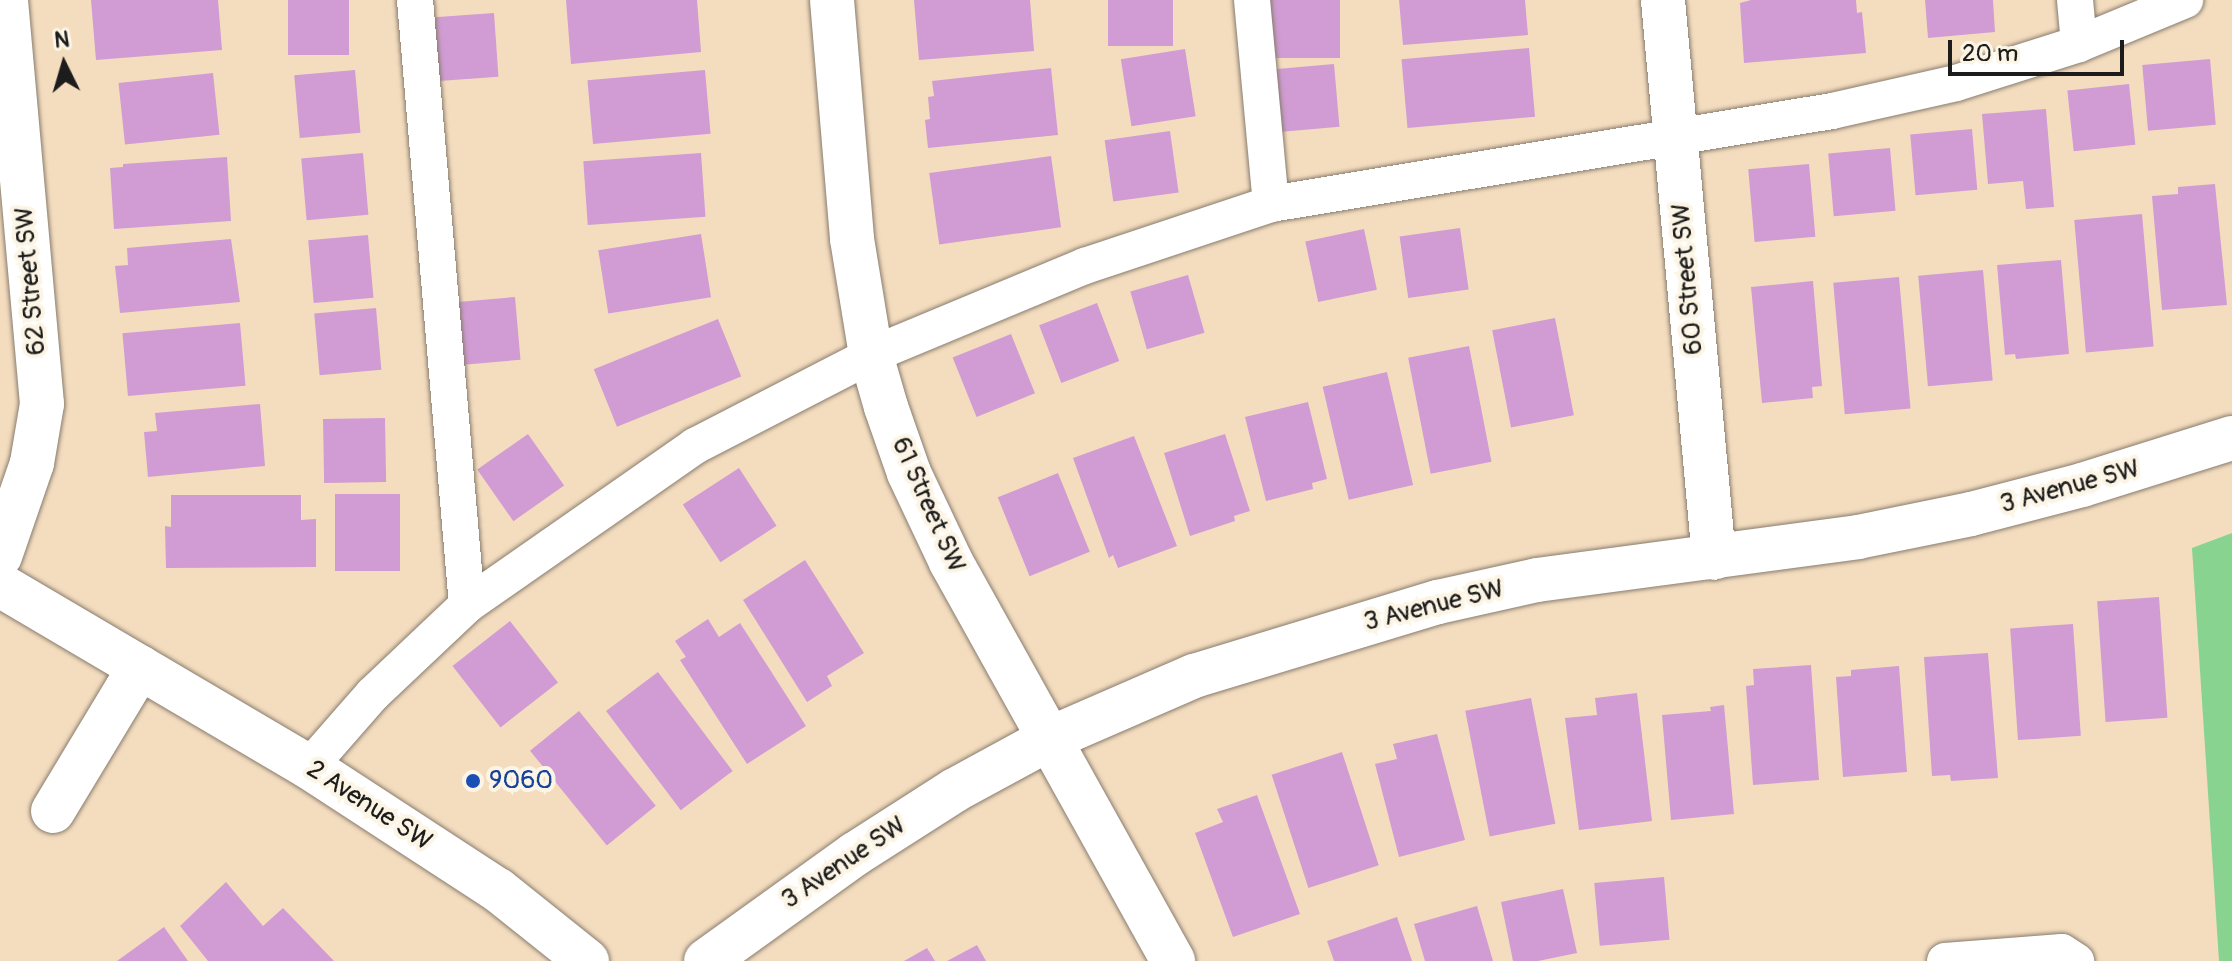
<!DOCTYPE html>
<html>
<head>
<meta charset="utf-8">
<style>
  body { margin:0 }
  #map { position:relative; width:2232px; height:961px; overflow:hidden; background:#f4ddbf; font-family:Pangolin,sans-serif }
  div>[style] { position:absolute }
  .green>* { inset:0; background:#88d390 }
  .building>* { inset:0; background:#d09cd3; transform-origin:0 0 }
  .roads { filter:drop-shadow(0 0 2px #887c6e) drop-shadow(0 0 2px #887c6e) }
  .service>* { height:36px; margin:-18px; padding:0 18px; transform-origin:18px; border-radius:18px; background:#fff }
  .minor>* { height:44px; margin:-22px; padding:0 22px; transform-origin:22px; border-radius:22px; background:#fff }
  .tertiary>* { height:44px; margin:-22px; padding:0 22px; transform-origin:22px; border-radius:22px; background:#fff }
  .dots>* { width:22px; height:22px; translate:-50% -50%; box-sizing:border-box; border:4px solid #fcf5e5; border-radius:50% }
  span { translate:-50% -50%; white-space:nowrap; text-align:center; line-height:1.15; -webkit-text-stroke:8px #fcf5e5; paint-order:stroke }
  .street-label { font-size:26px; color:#1c1c1c }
  .transit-label { font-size:26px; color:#164399 }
  .left { translate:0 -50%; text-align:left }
  .north { position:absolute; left:24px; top:24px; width:80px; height:80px; -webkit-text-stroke:6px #fcf5e5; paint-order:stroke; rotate:355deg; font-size:22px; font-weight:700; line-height:32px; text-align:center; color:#1c1c1c }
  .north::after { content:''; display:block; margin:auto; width:28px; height:36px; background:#1c1c1c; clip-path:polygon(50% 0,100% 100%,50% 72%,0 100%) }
  .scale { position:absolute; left:1948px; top:40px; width:176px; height:36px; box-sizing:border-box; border:4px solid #1c1c1c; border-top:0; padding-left:10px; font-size:24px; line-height:28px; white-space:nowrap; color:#1c1c1c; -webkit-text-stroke:6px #fcf5e5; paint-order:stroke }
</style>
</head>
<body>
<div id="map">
  <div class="green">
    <div style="clip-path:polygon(2232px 533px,2232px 961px,2219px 961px,2192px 548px)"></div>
  </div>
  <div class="building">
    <div style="clip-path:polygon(91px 0,218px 0,222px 50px,96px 60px)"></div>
    <div style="left:288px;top:0;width:61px;height:55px"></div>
    <div style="clip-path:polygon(566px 0,697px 0,701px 52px,571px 64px)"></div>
    <div style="clip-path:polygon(914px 0,1030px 0,1034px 51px,919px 60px)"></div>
    <div style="left:1108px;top:0;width:65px;height:46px"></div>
    <div style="left:1265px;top:0;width:75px;height:58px"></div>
    <div style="clip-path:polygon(1399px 0,1525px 0,1528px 35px,1403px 45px)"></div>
    <div style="clip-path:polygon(1751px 0,1856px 0,1857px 13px,1862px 12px,1866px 53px,1744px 63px,1740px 3px)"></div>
    <div style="clip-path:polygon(1925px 0,1993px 0,1995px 32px,1928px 38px)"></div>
    <div style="left:494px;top:13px;width:64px;height:63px;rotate:86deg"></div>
    <div style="left:1529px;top:48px;width:69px;height:128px;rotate:85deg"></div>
    <div style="left:1185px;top:49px;width:68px;height:65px;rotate:81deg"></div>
    <div style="left:2210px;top:59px;width:66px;height:68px;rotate:85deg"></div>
    <div style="left:1334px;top:64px;width:63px;height:63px;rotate:85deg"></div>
    <div style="clip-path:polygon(1051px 68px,1058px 135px,928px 148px,925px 120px,930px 119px,928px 97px,934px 96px,932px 81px)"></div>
    <div style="left:355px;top:70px;width:63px;height:61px;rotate:85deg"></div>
    <div style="left:705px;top:70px;width:64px;height:118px;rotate:85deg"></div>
    <div style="left:213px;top:73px;width:62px;height:95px;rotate:84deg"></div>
    <div style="left:2129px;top:84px;width:61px;height:62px;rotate:84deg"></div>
    <div style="clip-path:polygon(2046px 109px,2054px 207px,2026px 209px,2023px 181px,1988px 184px,1982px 114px)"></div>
    <div style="left:1972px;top:129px;width:61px;height:62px;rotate:85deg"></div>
    <div style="left:1170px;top:131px;width:62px;height:66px;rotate:82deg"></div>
    <div style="left:1890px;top:148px;width:63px;height:62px;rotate:85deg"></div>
    <div style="left:363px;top:153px;width:62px;height:62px;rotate:85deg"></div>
    <div style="left:701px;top:153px;width:64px;height:118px;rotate:86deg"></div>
    <div style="left:1051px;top:156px;width:72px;height:123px;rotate:82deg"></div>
    <div style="clip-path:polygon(227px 157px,231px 221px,114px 229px,110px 168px,123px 167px,123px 164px)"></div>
    <div style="left:1809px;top:164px;width:73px;height:61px;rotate:85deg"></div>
    <div style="clip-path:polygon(2215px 184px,2227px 305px,2162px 310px,2152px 196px,2178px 194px,2178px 187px)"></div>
    <div style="left:2142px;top:214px;width:133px;height:68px;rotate:85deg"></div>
    <div style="left:1460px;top:228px;width:62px;height:61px;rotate:82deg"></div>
    <div style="left:1364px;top:229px;width:62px;height:60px;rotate:78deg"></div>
    <div style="left:701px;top:234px;width:64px;height:104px;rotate:81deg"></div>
    <div style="left:368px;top:235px;width:63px;height:60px;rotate:85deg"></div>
    <div style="clip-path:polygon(231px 239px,240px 302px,120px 313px,115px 266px,128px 265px,127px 248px)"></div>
    <div style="clip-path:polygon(2061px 260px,2069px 354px,2016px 359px,2015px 354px,2005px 355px,1997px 265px)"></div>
    <div style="left:1983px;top:270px;width:111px;height:65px;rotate:85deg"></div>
    <div style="left:1188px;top:275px;width:60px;height:60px;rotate:74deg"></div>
    <div style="left:1899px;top:277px;width:132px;height:66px;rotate:85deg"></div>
    <div style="clip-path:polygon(1813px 281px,1822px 386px,1812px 387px,1813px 398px,1762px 403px,1751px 287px)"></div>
    <div style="left:515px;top:297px;width:63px;height:60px;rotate:85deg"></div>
    <div style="left:1097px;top:303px;width:62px;height:62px;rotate:69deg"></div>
    <div style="left:376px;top:308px;width:62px;height:62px;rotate:85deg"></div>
    <div style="left:1555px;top:318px;width:99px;height:64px;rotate:79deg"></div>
    <div style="left:718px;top:319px;width:62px;height:134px;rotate:68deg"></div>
    <div style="left:240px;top:323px;width:63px;height:118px;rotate:85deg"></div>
    <div style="left:1011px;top:334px;width:64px;height:63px;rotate:68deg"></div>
    <div style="left:1469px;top:346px;width:118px;height:62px;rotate:79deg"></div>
    <div style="left:1387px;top:372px;width:116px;height:66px;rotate:77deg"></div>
    <div style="clip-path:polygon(1308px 402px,1327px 479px,1312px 483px,1313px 489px,1266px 501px,1245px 417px)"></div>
    <div style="clip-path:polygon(260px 404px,265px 466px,148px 477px,144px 432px,157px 431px,155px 413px)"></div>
    <div style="left:385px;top:418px;width:64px;height:62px;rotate:89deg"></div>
    <div style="left:528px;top:434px;width:63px;height:62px;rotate:55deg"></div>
    <div style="clip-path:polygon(1225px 434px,1250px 511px,1234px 516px,1235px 521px,1190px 536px,1164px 453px)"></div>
    <div style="clip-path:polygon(1134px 436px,1177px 546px,1118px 568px,1113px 555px,1109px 558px,1073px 458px)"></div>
    <div style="left:739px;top:468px;width:69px;height:67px;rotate:57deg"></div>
    <div style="left:1058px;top:473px;width:85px;height:65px;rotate:68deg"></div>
    <div style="left:335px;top:494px;width:65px;height:77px"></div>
    <div style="clip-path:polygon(171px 495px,301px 495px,301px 520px,316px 519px,316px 567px,166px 568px,165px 526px,171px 527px)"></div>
    <div style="clip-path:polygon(805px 560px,864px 653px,827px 676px,832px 686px,807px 702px,743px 600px)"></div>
    <div style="left:2159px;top:597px;width:121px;height:62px;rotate:86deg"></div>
    <div style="clip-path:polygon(708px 619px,719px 637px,740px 623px,806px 726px,747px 764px,680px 660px,686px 657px,675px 641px)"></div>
    <div style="left:510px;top:621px;width:78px;height:73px;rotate:52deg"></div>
    <div style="left:2073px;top:624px;width:112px;height:63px;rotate:86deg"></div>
    <div style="clip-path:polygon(1988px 653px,1998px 778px,1951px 781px,1950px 775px,1932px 776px,1924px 657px)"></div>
    <div style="clip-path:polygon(1811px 665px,1819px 780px,1753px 785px,1746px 686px,1754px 685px,1753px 669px)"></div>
    <div style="clip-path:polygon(1899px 666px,1907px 772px,1843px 777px,1836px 677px,1851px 676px,1851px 670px)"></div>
    <div style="left:658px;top:672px;width:124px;height:65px;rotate:53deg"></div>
    <div style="clip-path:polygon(1637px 693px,1652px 821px,1579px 830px,1565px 718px,1597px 715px,1595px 698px)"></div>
    <div style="left:1531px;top:698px;width:128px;height:67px;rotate:79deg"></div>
    <div style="clip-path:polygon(1724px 705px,1734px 814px,1671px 820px,1662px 715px,1711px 711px,1710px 707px)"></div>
    <div style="left:579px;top:711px;width:122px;height:63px;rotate:51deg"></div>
    <div style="clip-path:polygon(1437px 734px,1465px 840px,1399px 857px,1375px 764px,1397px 759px,1393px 744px)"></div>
    <div style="left:1342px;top:752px;width:119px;height:74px;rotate:72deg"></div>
    <div style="clip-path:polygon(1257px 795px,1300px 914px,1233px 937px,1195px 833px,1223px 822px,1217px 809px)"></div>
    <div style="left:1664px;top:877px;width:63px;height:70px;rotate:85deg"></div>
    <div style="clip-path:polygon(226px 882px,263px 926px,283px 908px,334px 961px,208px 961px,180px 926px)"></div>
    <div style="clip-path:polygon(1563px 889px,1577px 953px,1538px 961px,1513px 961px,1501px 902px)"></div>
    <div style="clip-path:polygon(1477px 906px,1493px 961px,1425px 961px,1414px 924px)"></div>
    <div style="clip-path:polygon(1397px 917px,1412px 961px,1334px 961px,1327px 941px)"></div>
    <div style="clip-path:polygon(164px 927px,188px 961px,117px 961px)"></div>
    <div style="clip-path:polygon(977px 945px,986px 961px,947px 961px)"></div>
    <div style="clip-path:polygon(927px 948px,935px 961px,904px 961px)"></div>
  </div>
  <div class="roads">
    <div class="service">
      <div style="left:415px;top:0;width:607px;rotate:85.09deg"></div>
      <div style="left:1252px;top:0;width:205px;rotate:84.7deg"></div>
      <div style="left:2075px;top:0;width:44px;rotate:84.8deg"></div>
      <div style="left:309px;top:767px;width:97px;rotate:-48.8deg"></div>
      <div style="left:373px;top:694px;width:129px;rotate:-43.4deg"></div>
      <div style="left:467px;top:605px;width:278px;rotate:-34.9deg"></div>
      <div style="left:695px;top:446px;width:198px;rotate:-27.3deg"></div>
      <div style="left:871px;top:355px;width:232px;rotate:-22.6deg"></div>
      <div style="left:1085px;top:266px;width:196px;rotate:-18.4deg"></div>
      <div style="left:1271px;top:204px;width:569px;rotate:-9.41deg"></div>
      <div style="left:1832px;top:111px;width:127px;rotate:-12.7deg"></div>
      <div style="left:1956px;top:83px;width:129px;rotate:-17.6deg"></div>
      <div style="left:2079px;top:44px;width:115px;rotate:-22.5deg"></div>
      <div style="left:1945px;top:961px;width:117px;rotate:-4.4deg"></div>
      <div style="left:2062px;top:952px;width:17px;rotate:33deg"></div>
    </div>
    <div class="minor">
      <div style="left:832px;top:0;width:240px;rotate:85.2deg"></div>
      <div style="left:852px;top:239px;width:118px;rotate:80.7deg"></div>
      <div style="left:871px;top:355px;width:54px;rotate:73.9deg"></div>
      <div style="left:886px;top:407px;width:70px;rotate:70.8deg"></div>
      <div style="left:909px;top:473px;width:98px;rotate:64.7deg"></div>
      <div style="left:951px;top:562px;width:457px;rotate:60.9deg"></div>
      <div style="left:1663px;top:0;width:560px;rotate:84.78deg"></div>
      <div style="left:0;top:556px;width:98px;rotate:-71deg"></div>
      <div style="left:32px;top:463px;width:60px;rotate:-80.4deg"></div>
      <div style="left:42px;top:404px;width:406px;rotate:-95.1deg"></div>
      <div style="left:53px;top:811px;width:168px;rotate:-58.9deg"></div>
    </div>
    <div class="tertiary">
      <div style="left:0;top:585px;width:359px;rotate:30.5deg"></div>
      <div style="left:309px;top:767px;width:225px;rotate:33.1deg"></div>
      <div style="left:498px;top:890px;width:114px;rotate:38.6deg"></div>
      <div style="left:706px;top:961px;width:183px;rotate:-35.7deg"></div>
      <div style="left:855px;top:854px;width:119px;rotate:-32.6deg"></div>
      <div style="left:955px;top:790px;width:107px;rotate:-28.5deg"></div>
      <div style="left:1049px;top:739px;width:158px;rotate:-23.5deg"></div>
      <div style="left:1194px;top:676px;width:255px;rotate:-16.9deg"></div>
      <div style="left:1438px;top:602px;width:101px;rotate:-12.5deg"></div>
      <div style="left:1537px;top:580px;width:324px;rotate:-7.6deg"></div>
      <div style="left:1858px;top:537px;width:115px;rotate:-11.5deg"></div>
      <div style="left:1971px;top:514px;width:115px;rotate:-14.6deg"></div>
      <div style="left:2082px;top:485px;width:157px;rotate:-17.4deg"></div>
    </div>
  </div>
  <div class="dots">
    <div style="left:473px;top:781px;background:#1a4fb4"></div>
  </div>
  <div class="street-label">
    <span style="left:1688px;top:279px;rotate:-95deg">60 Street SW</span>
    <span style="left:31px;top:281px;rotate:-95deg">62 Street SW</span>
    <span style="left:2070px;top:487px;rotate:-15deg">3 Avenue SW</span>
    <span style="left:928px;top:505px;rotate:66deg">61 Street SW</span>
    <span style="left:1434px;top:606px;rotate:-14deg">3 Avenue SW</span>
    <span style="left:369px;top:806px;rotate:33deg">2 Avenue SW</span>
    <span style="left:844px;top:863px;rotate:-34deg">3 Avenue SW</span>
  </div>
  <div class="transit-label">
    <span class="left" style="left:489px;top:781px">9060</span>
  </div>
  <div class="north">N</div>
  <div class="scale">20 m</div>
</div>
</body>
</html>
